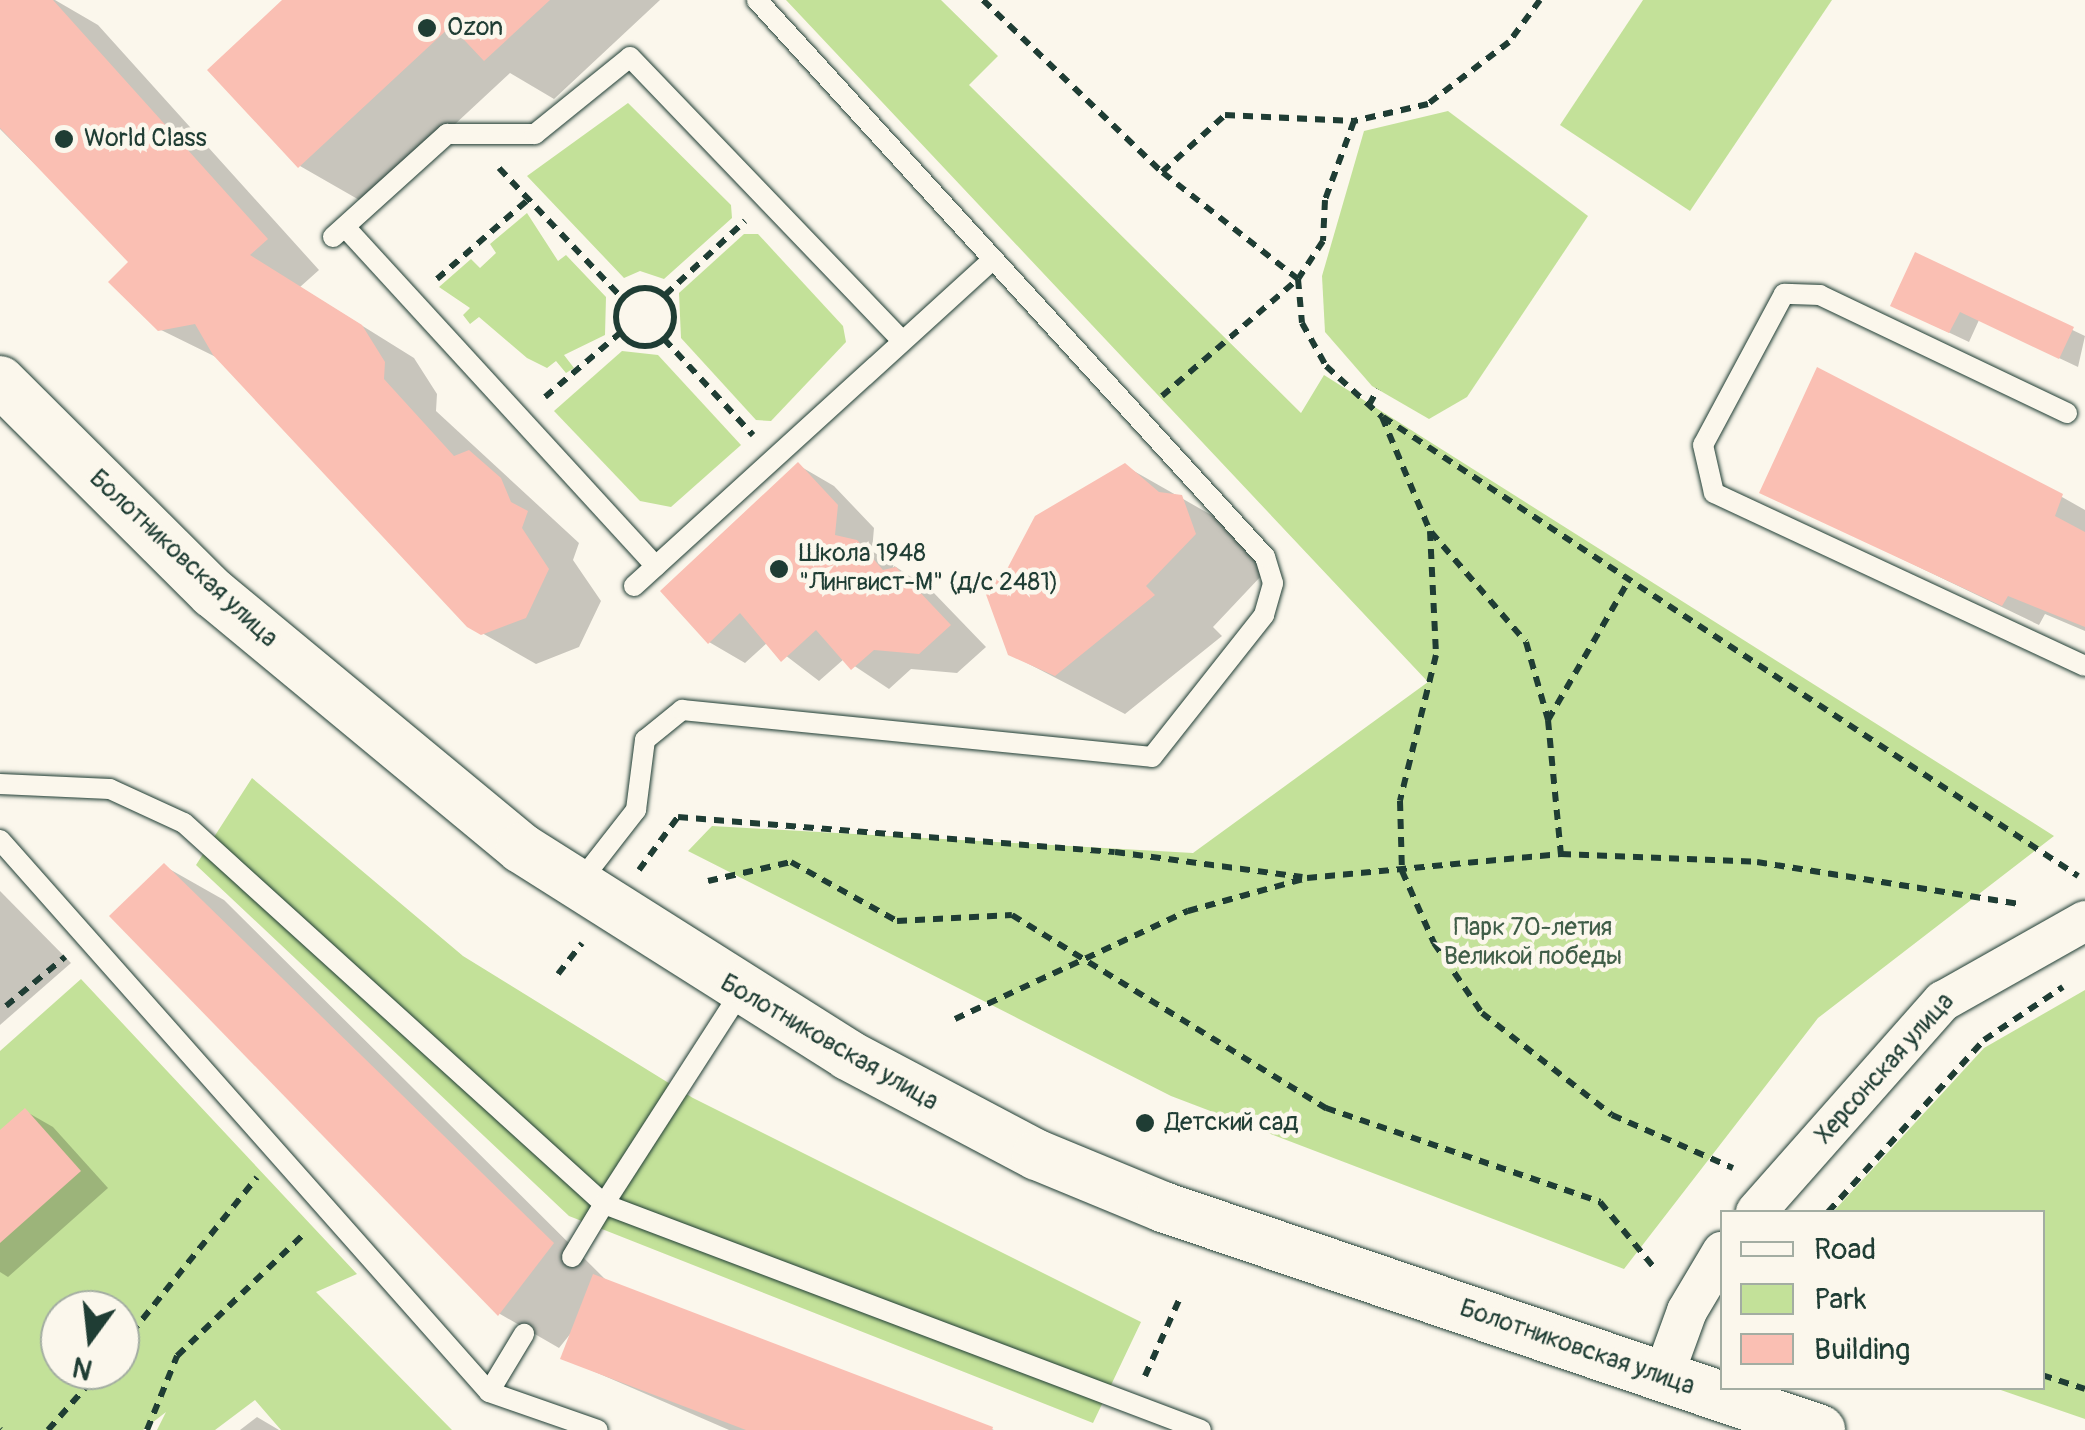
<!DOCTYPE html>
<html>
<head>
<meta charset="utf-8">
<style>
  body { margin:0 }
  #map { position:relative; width:2085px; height:1430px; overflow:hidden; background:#fbf7ec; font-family:Pangolin,sans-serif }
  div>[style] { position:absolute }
  .green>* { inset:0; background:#c3e199 }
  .shadow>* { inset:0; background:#0003 }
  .building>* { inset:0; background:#fabfb3 }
  .path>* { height:6px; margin-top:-3px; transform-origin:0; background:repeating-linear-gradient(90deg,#1f3d34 0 10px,transparent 0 18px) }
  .path>.ring { margin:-3px; padding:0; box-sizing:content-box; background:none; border:6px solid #1f3d34; border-radius:50% }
  .roads { filter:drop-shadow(0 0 2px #1f3d34) drop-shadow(0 0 2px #1f3d34) }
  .service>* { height:20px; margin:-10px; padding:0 10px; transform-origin:10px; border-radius:10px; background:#fbf7ec }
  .minor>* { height:40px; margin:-20px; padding:0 20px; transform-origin:20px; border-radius:20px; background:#fbf7ec }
  .tertiary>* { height:50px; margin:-25px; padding:0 25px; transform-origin:25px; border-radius:25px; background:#fbf7ec }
  .dots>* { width:28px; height:28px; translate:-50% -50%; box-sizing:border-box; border:5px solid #fbf7ec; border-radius:50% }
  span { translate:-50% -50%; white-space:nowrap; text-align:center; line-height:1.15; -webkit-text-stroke:9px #fbf7ec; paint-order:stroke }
  .poi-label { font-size:25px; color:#1f3d34 }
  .left { translate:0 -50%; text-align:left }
  .street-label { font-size:25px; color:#1f3d34 }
  .park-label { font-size:25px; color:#405e48 }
  .legend { position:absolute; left:1720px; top:1210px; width:325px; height:180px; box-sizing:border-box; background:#fbf7ec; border:2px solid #a3ada2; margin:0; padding:12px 18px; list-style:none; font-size:30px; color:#1f3d34 }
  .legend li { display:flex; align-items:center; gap:20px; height:50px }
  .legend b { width:50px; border:2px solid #a3ada2 }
  .north { position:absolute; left:40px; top:1290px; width:100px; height:100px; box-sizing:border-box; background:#fbf7ec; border:2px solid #a3ada2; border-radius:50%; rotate:195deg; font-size:28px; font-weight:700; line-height:40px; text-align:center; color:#1f3d34 }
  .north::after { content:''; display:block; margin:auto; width:35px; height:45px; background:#1f3d34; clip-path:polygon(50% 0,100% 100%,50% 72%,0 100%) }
</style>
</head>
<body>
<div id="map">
  <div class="green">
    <div style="clip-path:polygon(786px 0,941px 0,998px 56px,969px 85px,1301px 413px,1324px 375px,2054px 836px,1818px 1018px,1624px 1269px,1171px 1096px,688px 851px,712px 826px,1193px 853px,1428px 682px)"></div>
    <div style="clip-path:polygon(1643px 0,1832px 0,1690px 211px,1560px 125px)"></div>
    <div style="clip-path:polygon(628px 103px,731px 205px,732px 218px,664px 279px,640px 271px,624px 278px,527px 176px)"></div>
    <div style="clip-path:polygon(1448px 111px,1588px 216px,1467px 397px,1429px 419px,1372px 386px,1325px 332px,1322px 276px,1364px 131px)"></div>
    <div style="clip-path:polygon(527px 213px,558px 261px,566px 255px,606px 297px,605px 335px,564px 355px,574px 368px,566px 373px,556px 361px,547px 368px,527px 358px,479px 317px,470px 324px,463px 315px,470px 308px,439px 287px,471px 259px,480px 268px,496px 253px,490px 244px)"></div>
    <div style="clip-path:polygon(744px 234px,758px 234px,843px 326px,846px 342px,771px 421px,756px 420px,681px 338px,679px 293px)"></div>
    <div style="clip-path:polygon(622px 351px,658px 355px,741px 445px,671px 507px,640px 501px,554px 411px)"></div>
    <div style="clip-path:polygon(252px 778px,463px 956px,693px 1098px,1141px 1322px,1093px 1423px,569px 1216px,196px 865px)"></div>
    <div style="clip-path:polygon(evenodd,81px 979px,357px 1274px,316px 1292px,452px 1430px,281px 1430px,255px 1400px,215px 1430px,157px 1430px,166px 1412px,143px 1430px,0 1430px,0 1051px,81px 979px,60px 1310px,120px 1310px,120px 1370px,60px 1370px,60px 1310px)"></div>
    <div style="clip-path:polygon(2085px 990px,2085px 1419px,1995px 1388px,2042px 1388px,2042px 1212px,1833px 1212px,1984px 1048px)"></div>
  </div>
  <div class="shadow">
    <div style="clip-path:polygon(0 0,55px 0,98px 25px,319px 270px,300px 287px,414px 358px,437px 394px,436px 411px,579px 543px,573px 560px,601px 601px,579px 647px,536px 664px,468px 625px,220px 359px,159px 329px,132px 262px,0 129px)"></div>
    <div style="clip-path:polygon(286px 0,660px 0,554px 99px,510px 73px,368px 205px,300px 166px)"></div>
    <div style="clip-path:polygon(1917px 256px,2085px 336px,2078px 367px,1979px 320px,1969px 342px,1912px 315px)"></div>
    <div style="clip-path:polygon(798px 465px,834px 486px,874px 528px,872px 551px,932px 591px,986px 647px,957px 673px,911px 669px,889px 689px,844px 659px,819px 681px,768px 642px,745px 663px,709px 642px)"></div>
    <div style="clip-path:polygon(1125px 466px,1250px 537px,1263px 574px,1213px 627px,1222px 636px,1125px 714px,1010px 654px)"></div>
    <div style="clip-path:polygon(1763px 492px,2062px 497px,2085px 510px,2085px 631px,2045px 614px,2039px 625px)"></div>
    <div style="clip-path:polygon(164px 866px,224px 900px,609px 1283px,994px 1430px,729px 1430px,563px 1358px,571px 1333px,559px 1348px,500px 1314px,112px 916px)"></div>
    <div style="clip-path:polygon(0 891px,71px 963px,0 1025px)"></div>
    <div style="clip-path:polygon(25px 1111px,53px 1127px,108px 1188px,8px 1277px,0 1272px,0 1133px)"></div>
    <div style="clip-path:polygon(257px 1417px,279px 1430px,240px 1430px)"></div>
  </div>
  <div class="building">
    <div style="clip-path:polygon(0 0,53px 0,268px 239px,250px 255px,362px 325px,385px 362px,384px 379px,454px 456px,469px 450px,501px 478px,511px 502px,528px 511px,522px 528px,549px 569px,526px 618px,481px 635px,467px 627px,213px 355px,195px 324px,158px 331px,108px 282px,128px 262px,0 128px)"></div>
    <div style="clip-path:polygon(282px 0,550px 0,484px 61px,451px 26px,298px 168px,207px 70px)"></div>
    <div style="clip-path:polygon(1915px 252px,2074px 327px,2059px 359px,1960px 312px,1949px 333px,1890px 306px)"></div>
    <div style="clip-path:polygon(1817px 367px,2063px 494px,2055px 516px,2085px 532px,2085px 627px,2008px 596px,2002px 606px,1759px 493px)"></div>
    <div style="clip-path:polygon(798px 462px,838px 505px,835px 535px,857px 540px,883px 570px,896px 567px,951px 625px,919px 654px,874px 650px,851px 670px,816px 630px,781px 662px,740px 613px,708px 644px,660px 591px)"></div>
    <div style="clip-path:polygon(1125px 463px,1159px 492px,1182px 495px,1196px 534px,1146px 586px,1155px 595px,1055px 676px,1008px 655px,984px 589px,1006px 571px,1035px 516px)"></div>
    <div style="clip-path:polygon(164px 863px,554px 1243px,498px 1316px,109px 916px)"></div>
    <div style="clip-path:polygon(25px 1108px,81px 1171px,0 1243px,0 1130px)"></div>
    <div style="clip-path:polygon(593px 1274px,993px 1427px,992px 1430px,746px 1430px,560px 1359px)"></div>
  </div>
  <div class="path">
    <div style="left:983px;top:0;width:248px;rotate:43.9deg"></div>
    <div style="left:1162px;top:172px;width:85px;rotate:-42.1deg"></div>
    <div style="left:1225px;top:115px;width:129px;rotate:2.7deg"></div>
    <div style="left:1540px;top:0;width:52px;rotate:126.4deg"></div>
    <div style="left:1509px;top:42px;width:102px;rotate:142.6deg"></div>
    <div style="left:1428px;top:104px;width:76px;rotate:167.1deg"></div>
    <div style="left:1354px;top:121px;width:84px;rotate:110.2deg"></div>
    <div style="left:1325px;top:200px;width:41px;rotate:92.8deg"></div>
    <div style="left:1323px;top:241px;width:45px;rotate:123.3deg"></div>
    <div style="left:1298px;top:279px;width:44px;rotate:84.8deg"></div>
    <div style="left:1302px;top:323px;width:49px;rotate:60.8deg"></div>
    <div style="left:1326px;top:366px;width:76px;rotate:42.3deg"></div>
    <div style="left:1382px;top:417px;width:124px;rotate:67.2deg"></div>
    <div style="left:1430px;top:531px;width:124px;rotate:87.2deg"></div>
    <div style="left:1436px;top:655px;width:150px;rotate:103.9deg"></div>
    <div style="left:1400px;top:801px;width:70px;rotate:88.4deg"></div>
    <div style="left:1402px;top:871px;width:79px;rotate:66deg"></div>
    <div style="left:1434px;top:943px;width:85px;rotate:55.6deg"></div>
    <div style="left:1482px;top:1013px;width:165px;rotate:38.1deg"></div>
    <div style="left:1612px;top:1115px;width:132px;rotate:23.7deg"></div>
    <div style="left:499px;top:168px;width:179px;rotate:46.6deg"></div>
    <div style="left:437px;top:279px;width:123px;rotate:-41.1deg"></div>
    <div class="ring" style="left:616px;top:288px;width:52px;height:52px"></div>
    <div style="left:665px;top:295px;width:109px;rotate:-42.8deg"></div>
    <div style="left:664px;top:339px;width:131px;rotate:47.2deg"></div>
    <div style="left:1162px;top:396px;width:179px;rotate:-40.7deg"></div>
    <div style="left:1298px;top:279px;width:173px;rotate:-141.8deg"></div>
    <div style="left:545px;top:397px;width:99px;rotate:-40.5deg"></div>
    <div style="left:1369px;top:405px;width:18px;rotate:-61deg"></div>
    <div style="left:1383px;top:417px;width:833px;rotate:33.44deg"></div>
    <div style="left:1431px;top:532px;width:145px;rotate:49.2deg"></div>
    <div style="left:1526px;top:642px;width:81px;rotate:74.2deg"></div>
    <div style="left:1548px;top:720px;width:135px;rotate:84.5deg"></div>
    <div style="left:1548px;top:720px;width:162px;rotate:-59.9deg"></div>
    <div style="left:639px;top:870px;width:66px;rotate:-53.7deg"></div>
    <div style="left:678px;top:817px;width:438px;rotate:4.6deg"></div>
    <div style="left:1115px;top:852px;width:189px;rotate:7.6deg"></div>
    <div style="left:708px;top:881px;width:85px;rotate:-12.9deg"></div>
    <div style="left:791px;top:862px;width:121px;rotate:29.1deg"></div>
    <div style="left:897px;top:921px;width:115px;rotate:-3deg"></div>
    <div style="left:1012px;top:915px;width:369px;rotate:31.6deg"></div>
    <div style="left:1326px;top:1108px;width:290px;rotate:18.9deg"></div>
    <div style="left:1600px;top:1202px;width:88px;rotate:50.5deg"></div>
    <div style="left:558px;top:974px;width:39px;rotate:-52deg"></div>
    <div style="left:6px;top:1006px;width:77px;rotate:-39.7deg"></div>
    <div style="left:955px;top:1019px;width:257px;rotate:-24.9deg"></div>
    <div style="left:1188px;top:911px;width:123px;rotate:-15.5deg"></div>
    <div style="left:1307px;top:878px;width:255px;rotate:-5.4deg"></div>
    <div style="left:1561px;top:854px;width:196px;rotate:2.3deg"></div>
    <div style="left:1757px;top:862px;width:264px;rotate:9.1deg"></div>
    <div style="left:1828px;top:1212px;width:232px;rotate:-47.8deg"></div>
    <div style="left:1984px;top:1040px;width:95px;rotate:-33.9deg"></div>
    <div style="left:120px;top:1347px;width:218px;rotate:-51.1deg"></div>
    <div style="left:2042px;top:1375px;width:45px;rotate:18deg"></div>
    <div style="left:1145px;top:1376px;width:83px;rotate:-65.9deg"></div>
    <div style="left:0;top:1429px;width:1px;rotate:45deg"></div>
    <div style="left:48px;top:1430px;width:80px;rotate:-48.5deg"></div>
    <div style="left:147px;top:1430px;width:80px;rotate:-67.9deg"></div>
    <div style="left:177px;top:1356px;width:178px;rotate:-43.9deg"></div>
  </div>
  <div class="roads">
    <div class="service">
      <div style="left:345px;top:227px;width:460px;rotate:47.5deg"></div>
      <div style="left:333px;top:237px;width:154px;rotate:-42.1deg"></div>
      <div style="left:447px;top:134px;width:88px"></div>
      <div style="left:535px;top:134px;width:122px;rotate:-39deg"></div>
      <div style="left:630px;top:57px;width:393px;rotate:46.2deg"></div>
      <div style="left:2067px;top:413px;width:274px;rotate:-154.5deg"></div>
      <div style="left:1820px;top:295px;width:36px;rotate:-178deg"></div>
      <div style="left:1784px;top:294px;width:171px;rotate:118.2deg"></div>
      <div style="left:1703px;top:445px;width:49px;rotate:77.1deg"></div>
      <div style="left:1714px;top:493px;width:409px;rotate:25deg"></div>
      <div style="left:634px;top:586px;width:486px;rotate:-42.3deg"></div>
      <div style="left:0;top:784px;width:110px;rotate:2.6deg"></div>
      <div style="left:110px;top:789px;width:81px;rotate:24.7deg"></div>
      <div style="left:184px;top:823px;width:567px;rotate:42.21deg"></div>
      <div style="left:604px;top:1204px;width:251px;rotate:-57.2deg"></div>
      <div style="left:0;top:840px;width:737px;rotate:48.46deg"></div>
      <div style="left:489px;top:1392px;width:115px;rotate:19.2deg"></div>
      <div style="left:579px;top:883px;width:93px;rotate:-52deg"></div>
      <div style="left:636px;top:810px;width:71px;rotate:-82.7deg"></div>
      <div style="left:645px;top:740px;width:48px;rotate:-39deg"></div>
      <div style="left:682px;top:710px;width:472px;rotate:5.7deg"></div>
      <div style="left:1152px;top:757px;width:181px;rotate:-51.7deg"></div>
      <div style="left:1264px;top:615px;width:33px;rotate:-74deg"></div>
      <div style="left:1273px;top:583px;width:27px;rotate:-107deg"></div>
      <div style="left:1265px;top:557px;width:754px;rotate:-132.37deg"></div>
      <div style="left:572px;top:1257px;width:62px;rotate:-58.9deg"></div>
      <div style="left:604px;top:1204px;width:638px;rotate:20.73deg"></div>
      <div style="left:489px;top:1392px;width:68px;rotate:-58.9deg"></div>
    </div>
    <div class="minor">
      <div style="left:1756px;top:1212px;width:282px;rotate:-48.5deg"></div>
      <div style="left:1943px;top:1001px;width:163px;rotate:-29.4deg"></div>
      <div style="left:1663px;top:1377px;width:70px;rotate:-70deg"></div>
      <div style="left:1687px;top:1311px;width:69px;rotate:-59.3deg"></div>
    </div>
    <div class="tertiary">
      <div style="left:0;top:381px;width:301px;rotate:44.9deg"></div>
      <div style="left:213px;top:593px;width:400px;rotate:39.6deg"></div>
      <div style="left:521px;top:848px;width:387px;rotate:32.3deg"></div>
      <div style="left:848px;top:1055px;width:214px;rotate:27.9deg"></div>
      <div style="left:1037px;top:1155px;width:136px;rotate:22.4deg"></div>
      <div style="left:1163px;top:1207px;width:694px;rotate:18.75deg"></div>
    </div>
  </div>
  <div class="dots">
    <div style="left:427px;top:28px;background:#1f3d34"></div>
    <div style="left:64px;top:139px;background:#1f3d34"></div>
    <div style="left:779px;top:569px;background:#1f3d34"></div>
    <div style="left:1145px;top:1123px;background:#1f3d34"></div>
  </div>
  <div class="poi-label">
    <span class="left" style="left:447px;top:28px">Ozon</span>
    <span class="left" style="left:84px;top:139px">World Class</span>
    <span class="left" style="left:799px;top:569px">Школа 1948<br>"Лингвист-М" (д/с 2481)</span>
    <span class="left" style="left:1165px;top:1123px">Детский сад</span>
  </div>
  <div class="street-label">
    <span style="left:183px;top:559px;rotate:43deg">Болотниковская улица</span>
    <span style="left:829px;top:1043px;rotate:30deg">Болотниковская улица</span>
    <span style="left:1885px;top:1069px;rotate:-48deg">Херсонская улица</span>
    <span style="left:1577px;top:1348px;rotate:19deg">Болотниковская улица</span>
  </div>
  <div class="park-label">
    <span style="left:1533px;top:943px">Парк 70-летия<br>Великой победы</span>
  </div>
  <ul class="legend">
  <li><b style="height:12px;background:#fbf7ec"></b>Road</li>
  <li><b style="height:28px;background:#c3e199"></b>Park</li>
  <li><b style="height:28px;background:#fabfb3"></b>Building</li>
  </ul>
  <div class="north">N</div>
</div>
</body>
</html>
